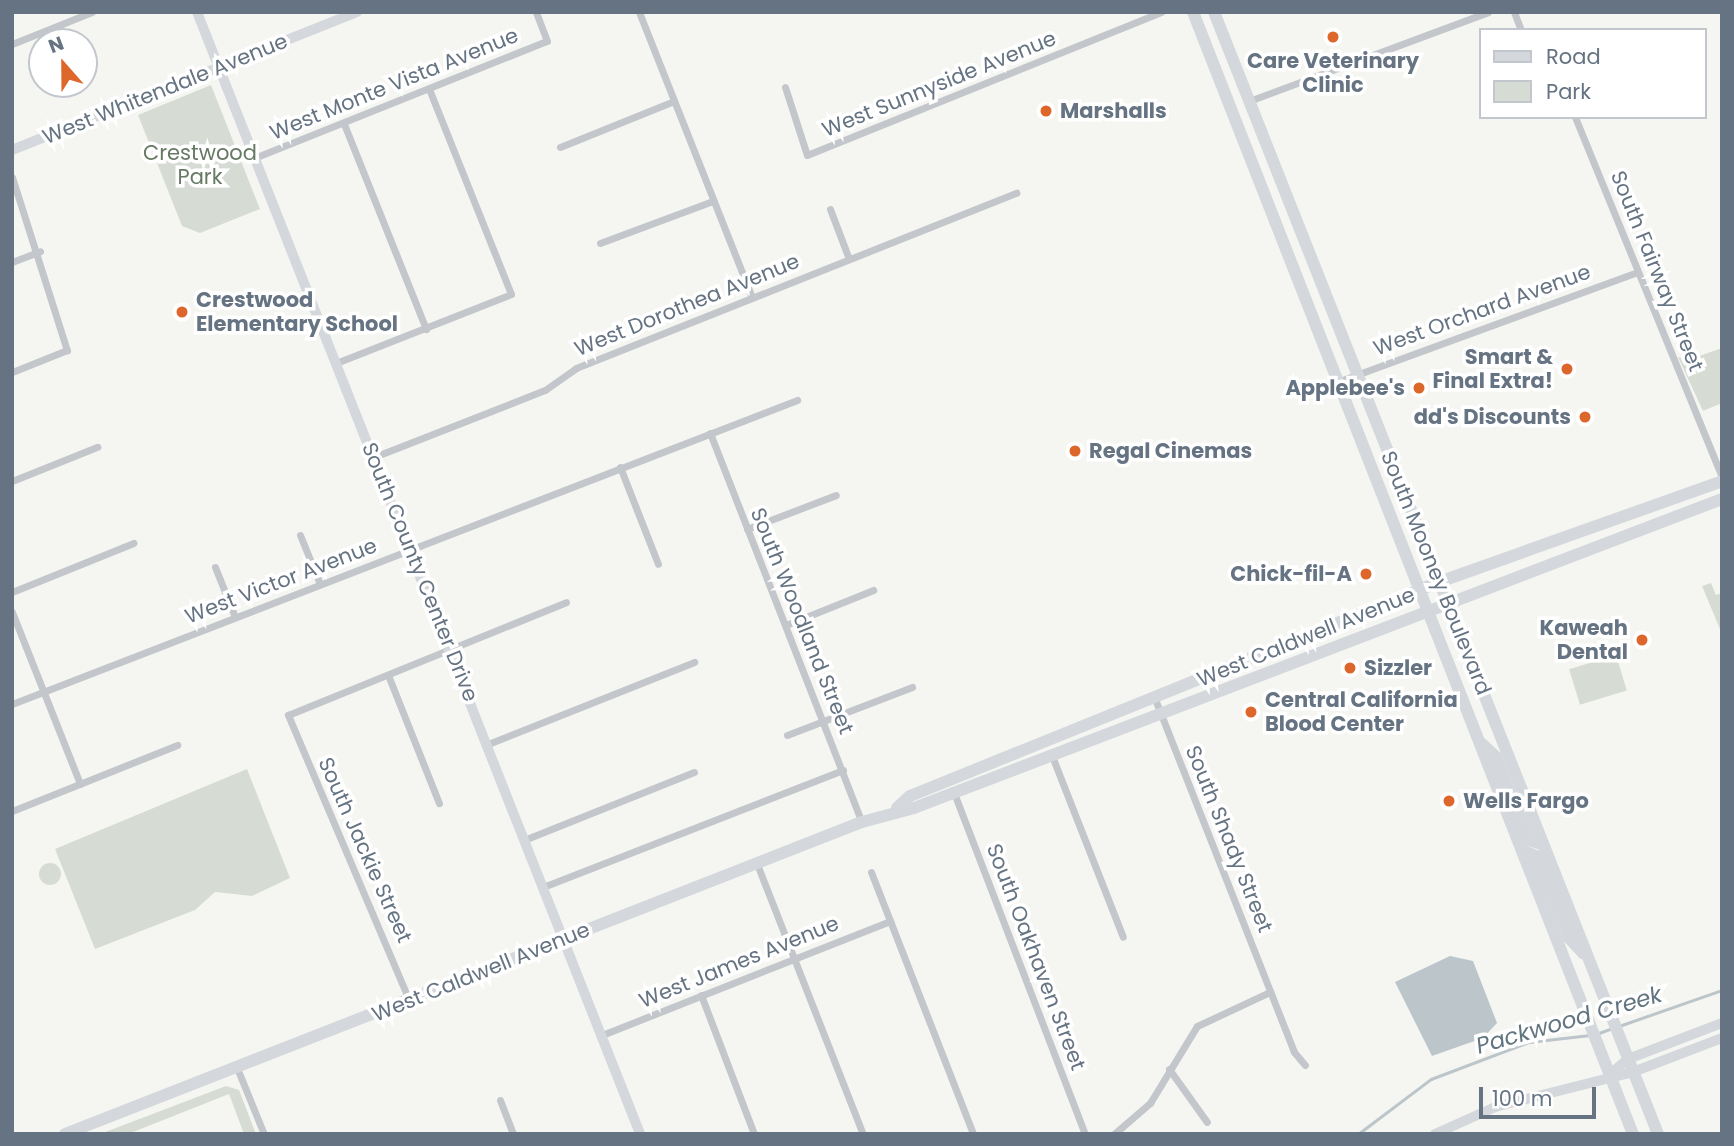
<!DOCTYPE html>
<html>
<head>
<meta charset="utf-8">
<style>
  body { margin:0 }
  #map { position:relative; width:1734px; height:1146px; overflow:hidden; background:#f5f6f2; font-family:Poppins,sans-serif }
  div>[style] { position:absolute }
  .green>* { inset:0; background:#d6dcd3; transform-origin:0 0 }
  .round { border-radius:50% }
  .water>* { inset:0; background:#bcc5ca }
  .stream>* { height:2.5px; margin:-1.25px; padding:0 1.25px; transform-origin:1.25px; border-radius:1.25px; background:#bcc5ca }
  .street>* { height:7px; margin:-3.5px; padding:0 3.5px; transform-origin:3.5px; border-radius:3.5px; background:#c3c6ca }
  .secondary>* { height:10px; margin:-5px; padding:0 5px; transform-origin:5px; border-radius:5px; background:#d4d8dc }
  .primary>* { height:12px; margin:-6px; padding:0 6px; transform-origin:6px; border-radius:6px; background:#d4d8dc }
  .dots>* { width:19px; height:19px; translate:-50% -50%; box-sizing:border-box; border:4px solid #fff; border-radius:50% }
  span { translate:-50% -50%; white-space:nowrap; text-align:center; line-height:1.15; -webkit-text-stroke:7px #fff; paint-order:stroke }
  .poi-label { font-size:21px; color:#657382; font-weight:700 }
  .left { translate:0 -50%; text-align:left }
  .right { translate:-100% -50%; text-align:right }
  .street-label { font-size:21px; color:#657382 }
  .park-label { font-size:21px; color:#667a64 }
  .water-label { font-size:23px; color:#61747f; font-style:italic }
  .frame { position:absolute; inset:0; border:14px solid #657382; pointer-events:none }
  .legend { position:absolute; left:1479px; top:28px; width:228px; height:91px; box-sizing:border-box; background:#fff; border:2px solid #c1c7cd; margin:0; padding:9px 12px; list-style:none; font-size:21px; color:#657382 }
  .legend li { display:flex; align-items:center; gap:14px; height:35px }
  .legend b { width:35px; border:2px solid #c1c7cd }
  .north { position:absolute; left:28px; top:28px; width:70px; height:70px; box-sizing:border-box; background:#fff; border:2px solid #c1c7cd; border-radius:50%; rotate:339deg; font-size:19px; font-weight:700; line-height:28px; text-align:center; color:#657382 }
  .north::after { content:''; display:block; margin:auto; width:24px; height:32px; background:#dd662a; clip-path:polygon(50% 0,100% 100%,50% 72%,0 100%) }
  .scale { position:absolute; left:1479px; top:1087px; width:117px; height:32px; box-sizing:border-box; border:4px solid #657382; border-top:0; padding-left:9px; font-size:21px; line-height:24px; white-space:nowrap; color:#657382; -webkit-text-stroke:5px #fff; paint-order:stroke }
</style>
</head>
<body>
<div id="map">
  <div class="green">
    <div style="clip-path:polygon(211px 85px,260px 209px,200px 233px,182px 226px,138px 115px)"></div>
    <div style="clip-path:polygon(1722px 348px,1722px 403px,1703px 411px,1678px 357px,1688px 360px)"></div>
    <div style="clip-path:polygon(1711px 583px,1716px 595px,1722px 593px,1722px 634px,1702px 586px)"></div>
    <div style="left:1616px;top:655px;width:37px;height:49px;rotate:73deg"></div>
    <div style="clip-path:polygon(247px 769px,290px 878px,252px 896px,215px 892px,195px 910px,95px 949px,55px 849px)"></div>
    <div class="round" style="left:39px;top:863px;width:22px;height:22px"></div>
    <div style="clip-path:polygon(226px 1086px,239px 1090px,256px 1134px,244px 1134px,229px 1094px,128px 1134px,100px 1134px)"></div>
  </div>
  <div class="water">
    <div style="clip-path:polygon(1450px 956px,1473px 961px,1497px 1023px,1483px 1038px,1432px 1056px,1395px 982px)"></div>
  </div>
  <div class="stream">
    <div style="left:1619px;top:1026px;width:109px;rotate:-19.3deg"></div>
    <div style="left:1599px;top:1033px;width:15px;rotate:-20deg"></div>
    <div style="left:1358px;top:1134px;width:91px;rotate:-37deg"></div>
    <div style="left:1431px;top:1079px;width:105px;rotate:-20.7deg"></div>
    <div style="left:1529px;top:1042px;width:61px;rotate:-6.5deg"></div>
  </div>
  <div class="street">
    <div style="left:639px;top:12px;width:307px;rotate:68.4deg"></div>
    <div style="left:1514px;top:12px;width:19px;rotate:69deg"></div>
    <div style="left:12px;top:44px;width:86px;rotate:-21.8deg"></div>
    <div style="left:785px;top:87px;width:71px;rotate:72.1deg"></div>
    <div style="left:807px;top:155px;width:382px;rotate:-22deg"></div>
    <div style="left:1249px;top:101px;width:255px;rotate:-20.4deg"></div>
    <div style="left:1575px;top:117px;width:389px;rotate:67.8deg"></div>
    <div style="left:344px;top:124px;width:221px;rotate:68.2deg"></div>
    <div style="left:560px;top:147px;width:123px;rotate:-22deg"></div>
    <div style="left:254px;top:158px;width:315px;rotate:-21.8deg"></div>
    <div style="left:547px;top:41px;width:31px;rotate:-111deg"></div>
    <div style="left:12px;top:177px;width:182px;rotate:72.4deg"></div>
    <div style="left:67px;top:350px;width:59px;rotate:158.2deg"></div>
    <div style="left:830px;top:209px;width:53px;rotate:69.2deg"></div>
    <div style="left:600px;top:243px;width:121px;rotate:-20.4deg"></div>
    <div style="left:12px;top:262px;width:30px;rotate:-21deg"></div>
    <div style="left:336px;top:363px;width:188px;rotate:-21.5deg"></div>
    <div style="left:511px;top:294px;width:221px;rotate:-111.8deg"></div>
    <div style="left:1337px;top:382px;width:320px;rotate:-20.1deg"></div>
    <div style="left:710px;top:433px;width:418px;rotate:68.7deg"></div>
    <div style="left:374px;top:457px;width:184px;rotate:-21.4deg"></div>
    <div style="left:545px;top:390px;width:38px;rotate:-35deg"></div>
    <div style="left:576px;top:368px;width:474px;rotate:-21.7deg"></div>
    <div style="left:620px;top:467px;width:104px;rotate:68.6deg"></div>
    <div style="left:12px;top:481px;width:92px;rotate:-21.8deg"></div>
    <div style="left:747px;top:529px;width:95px;rotate:-20.9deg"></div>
    <div style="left:300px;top:535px;width:53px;rotate:67.8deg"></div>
    <div style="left:215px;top:567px;width:54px;rotate:68.2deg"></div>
    <div style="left:12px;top:592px;width:131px;rotate:-22deg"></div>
    <div style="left:12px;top:612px;width:185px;rotate:68.4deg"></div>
    <div style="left:786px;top:625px;width:94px;rotate:-21.9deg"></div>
    <div style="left:388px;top:675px;width:138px;rotate:68.3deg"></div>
    <div style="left:1155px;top:699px;width:379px;rotate:68.5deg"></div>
    <div style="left:1294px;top:1052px;width:17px;rotate:50deg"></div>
    <div style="left:12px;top:704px;width:842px;rotate:-21.17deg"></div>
    <div style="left:787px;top:735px;width:134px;rotate:-21deg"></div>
    <div style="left:488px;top:744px;width:222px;rotate:-21.7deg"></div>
    <div style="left:1052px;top:756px;width:194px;rotate:68.6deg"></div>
    <div style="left:954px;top:793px;width:365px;rotate:69deg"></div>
    <div style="left:12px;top:811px;width:178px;rotate:-21.8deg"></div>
    <div style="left:524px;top:840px;width:183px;rotate:-21.8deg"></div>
    <div style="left:757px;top:864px;width:290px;rotate:68.6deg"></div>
    <div style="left:871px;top:872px;width:281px;rotate:68.7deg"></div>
    <div style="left:543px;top:887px;width:322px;rotate:-21.3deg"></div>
    <div style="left:701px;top:995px;width:149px;rotate:69.1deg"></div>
    <div style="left:409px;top:1000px;width:310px;rotate:-113deg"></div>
    <div style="left:288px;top:715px;width:300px;rotate:-22.1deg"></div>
    <div style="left:602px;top:1035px;width:310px;rotate:-21.6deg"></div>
    <div style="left:237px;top:1068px;width:71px;rotate:67.8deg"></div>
    <div style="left:1169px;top:1069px;width:65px;rotate:54.4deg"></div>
    <div style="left:500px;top:1100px;width:36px;rotate:69deg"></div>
    <div style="left:1114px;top:1134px;width:48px;rotate:-40.7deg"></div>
    <div style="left:1150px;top:1103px;width:90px;rotate:-58.6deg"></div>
    <div style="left:1197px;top:1026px;width:81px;rotate:-25deg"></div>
  </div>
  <div class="secondary">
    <div style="left:197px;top:12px;width:1206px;rotate:68.45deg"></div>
    <div style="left:12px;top:150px;width:372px;rotate:-21.8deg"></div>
    <div style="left:1609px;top:1075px;width:25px;rotate:-40deg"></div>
    <div style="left:1628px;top:1059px;width:101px;rotate:-21deg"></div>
    <div style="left:1435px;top:1134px;width:66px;rotate:-24.2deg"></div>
    <div style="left:1495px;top:1107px;width:142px;rotate:-14.2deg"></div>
    <div style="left:1633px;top:1072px;width:95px;rotate:-20.9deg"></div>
  </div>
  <div class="primary">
    <div style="left:1193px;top:12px;width:1205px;rotate:68.59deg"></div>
    <div style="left:1214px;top:12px;width:1207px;rotate:68.41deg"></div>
    <div style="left:1482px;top:744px;width:19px;rotate:43deg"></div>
    <div style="left:1496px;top:757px;width:89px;rotate:68.3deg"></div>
    <div style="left:1529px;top:840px;width:13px;rotate:18deg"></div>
    <div style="left:897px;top:808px;width:18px;rotate:-43deg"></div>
    <div style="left:910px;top:796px;width:571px;rotate:-22.03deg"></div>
    <div style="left:1439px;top:582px;width:300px;rotate:-19.6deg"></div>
    <div style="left:1524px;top:851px;width:13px;rotate:23deg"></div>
    <div style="left:1536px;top:856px;width:88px;rotate:68.1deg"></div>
    <div style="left:1569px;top:938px;width:21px;rotate:47deg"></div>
    <div style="left:65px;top:1134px;width:856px;rotate:-21.38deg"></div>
    <div style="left:862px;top:822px;width:54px;rotate:-15.1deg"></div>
    <div style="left:914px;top:808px;width:865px;rotate:-20.93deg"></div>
  </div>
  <div class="dots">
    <div style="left:1333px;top:37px;background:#dd662a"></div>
    <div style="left:1046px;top:111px;background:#dd662a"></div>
    <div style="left:182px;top:312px;background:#dd662a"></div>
    <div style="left:1567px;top:369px;background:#dd662a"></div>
    <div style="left:1419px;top:388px;background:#dd662a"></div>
    <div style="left:1585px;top:417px;background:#dd662a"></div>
    <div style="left:1075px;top:451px;background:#dd662a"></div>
    <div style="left:1366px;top:574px;background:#dd662a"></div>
    <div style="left:1642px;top:640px;background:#dd662a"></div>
    <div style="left:1350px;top:668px;background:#dd662a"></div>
    <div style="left:1251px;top:712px;background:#dd662a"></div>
    <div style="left:1449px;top:801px;background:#dd662a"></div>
  </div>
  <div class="poi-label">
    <span style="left:1333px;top:73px">Care Veterinary<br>Clinic</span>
    <span class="left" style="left:1060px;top:111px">Marshalls</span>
    <span class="left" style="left:196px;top:312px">Crestwood<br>Elementary School</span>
    <span class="right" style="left:1553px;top:369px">Smart &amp;<br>Final Extra!</span>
    <span class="right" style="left:1405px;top:388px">Applebee's</span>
    <span class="right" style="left:1571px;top:417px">dd's Discounts</span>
    <span class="left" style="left:1089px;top:451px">Regal Cinemas</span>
    <span class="right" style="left:1352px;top:574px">Chick-fil-A</span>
    <span class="right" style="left:1628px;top:640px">Kaweah<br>Dental</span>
    <span class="left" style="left:1364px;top:668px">Sizzler</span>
    <span class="left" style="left:1265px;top:712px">Central California<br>Blood Center</span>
    <span class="left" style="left:1463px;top:801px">Wells Fargo</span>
  </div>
  <div class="street-label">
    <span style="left:394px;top:84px;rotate:-22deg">West Monte Vista Avenue</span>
    <span style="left:939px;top:84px;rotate:-22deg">West Sunnyside Avenue</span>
    <span style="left:165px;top:89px;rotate:-22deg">West Whitendale Avenue</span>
    <span style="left:1657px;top:271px;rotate:68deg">South Fairway Street</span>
    <span style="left:687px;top:305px;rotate:-22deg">West Dorothea Avenue</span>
    <span style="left:1482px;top:310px;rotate:-20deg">West Orchard Avenue</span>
    <span style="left:420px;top:572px;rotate:68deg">South County Center Drive</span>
    <span style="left:1436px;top:573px;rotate:68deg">South Mooney Boulevard</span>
    <span style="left:281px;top:581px;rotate:-21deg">West Victor Avenue</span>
    <span style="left:802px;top:621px;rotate:68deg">South Woodland Street</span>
    <span style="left:1306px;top:637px;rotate:-22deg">West Caldwell Avenue</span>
    <span style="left:1229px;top:839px;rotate:68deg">South Shady Street</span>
    <span style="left:365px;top:850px;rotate:66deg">South Jackie Street</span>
    <span style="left:1036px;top:957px;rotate:69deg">South Oakhaven Street</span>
    <span style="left:739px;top:962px;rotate:-22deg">West James Avenue</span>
    <span style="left:481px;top:972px;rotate:-22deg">West Caldwell Avenue</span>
  </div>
  <div class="park-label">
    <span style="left:200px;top:165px">Crestwood<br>Park</span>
  </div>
  <div class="water-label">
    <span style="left:1569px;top:1020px;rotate:-16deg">Packwood Creek</span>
  </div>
  <div class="frame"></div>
  <ul class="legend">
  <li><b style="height:9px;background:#d4d8dc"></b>Road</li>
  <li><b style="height:19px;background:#d6dcd3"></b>Park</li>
  </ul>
  <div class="north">N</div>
  <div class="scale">100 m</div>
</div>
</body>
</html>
